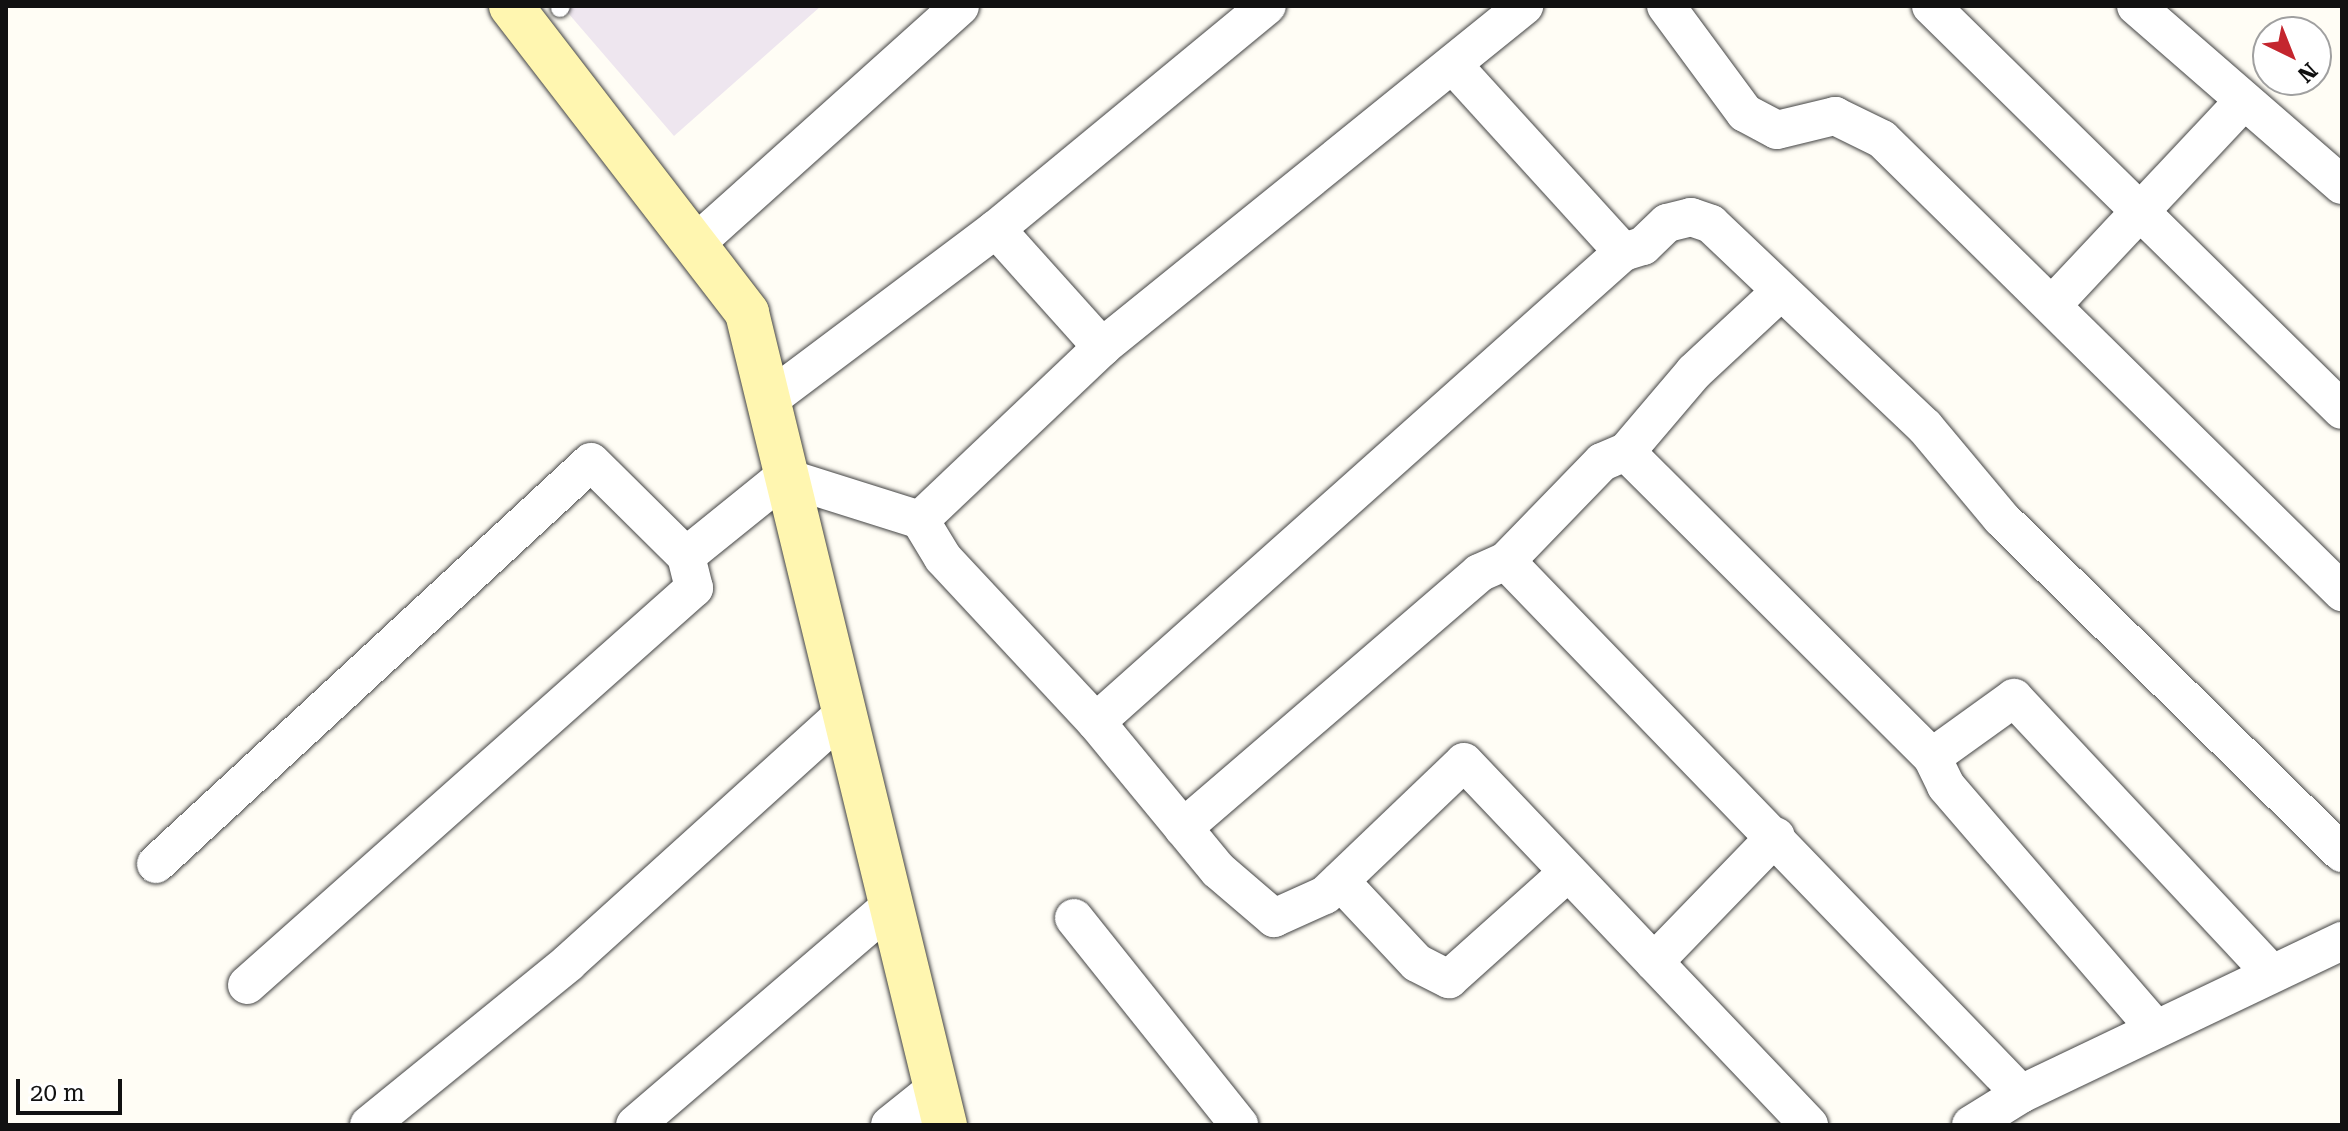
<!DOCTYPE html>
<html>
<head>
<meta charset="utf-8">
<style>
  body { margin:0 }
  #map { position:relative; width:2348px; height:1131px; overflow:hidden; background:#fffdf5; font-family:"Roboto Serif",serif }
  div>[style] { position:absolute }
  .industrial>* { inset:0; background:#eee6ef }
  .roads { filter:drop-shadow(0 0 2px #444) drop-shadow(0 0 2px #444) }
  .lane>* { height:18px; margin:-9px; padding:0 9px; transform-origin:9px; border-radius:9px; background:#fff }
  .street>* { height:38px; margin:-19px; padding:0 19px; transform-origin:19px; border-radius:19px; background:#fff }
  .secondary>* { height:44px; margin:-22px; padding:0 22px; transform-origin:22px; border-radius:22px; background:#fff6b0 }
  span { translate:-50% -50%; white-space:nowrap; text-align:center; line-height:1.15; -webkit-text-stroke:8px #fff; paint-order:stroke }
  .frame { position:absolute; inset:0; border:8px solid #111; pointer-events:none }
  .north { position:absolute; left:2252px; top:16px; width:80px; height:80px; box-sizing:border-box; background:#fff; border:2px solid #a0a0a0; border-radius:50%; rotate:137deg; font-size:22px; font-weight:700; line-height:32px; text-align:center; color:#111 }
  .north::after { content:''; display:block; margin:auto; width:28px; height:36px; background:#c4262e; clip-path:polygon(50% 0,100% 100%,50% 72%,0 100%) }
  .scale { position:absolute; left:16px; top:1079px; width:106px; height:36px; box-sizing:border-box; border:4px solid #111; border-top:0; padding-left:10px; font-size:24px; line-height:28px; white-space:nowrap; color:#111; -webkit-text-stroke:6px #fff; paint-order:stroke }
</style>
</head>
<body>
<div id="map">
  <div class="industrial">
    <div style="clip-path:polygon(562px 6px,821px 6px,674px 136px)"></div>
  </div>
  <div class="roads">
    <div class="lane">
      <div style="left:560px;top:8px;width:2px;rotate:-63deg"></div>
    </div>
    <div class="street">
      <div style="left:1666px;top:6px;width:133px;rotate:53.6deg"></div>
      <div style="left:1745px;top:113px;width:36px;rotate:28deg"></div>
      <div style="left:1777px;top:130px;width:60px;rotate:-13.6deg"></div>
      <div style="left:1835px;top:116px;width:52px;rotate:26.1deg"></div>
      <div style="left:1882px;top:139px;width:646px;rotate:44.56deg"></div>
      <div style="left:1931px;top:6px;width:576px;rotate:44.51deg"></div>
      <div style="left:2136px;top:6px;width:273px;rotate:41deg"></div>
      <div style="left:1453px;top:65px;width:253px;rotate:47.7deg"></div>
      <div style="left:996px;top:229px;width:159px;rotate:48.1deg"></div>
      <div style="left:695px;top:244px;width:356px;rotate:-41.9deg"></div>
      <div style="left:2055px;top:302px;width:273px;rotate:-46.8deg"></div>
      <div style="left:767px;top:401px;width:286px;rotate:-36.9deg"></div>
      <div style="left:996px;top:229px;width:351px;rotate:-39.5deg"></div>
      <div style="left:1626px;top:452px;width:432px;rotate:44.9deg"></div>
      <div style="left:1932px;top:757px;width:32px;rotate:64deg"></div>
      <div style="left:1946px;top:786px;width:321px;rotate:49.2deg"></div>
      <div style="left:920px;top:520px;width:251px;rotate:-43.5deg"></div>
      <div style="left:1102px;top:347px;width:543px;rotate:-38.94deg"></div>
      <div style="left:1506px;top:561px;width:741px;rotate:45.98deg"></div>
      <div style="left:1096px;top:722px;width:706px;rotate:-41.73deg"></div>
      <div style="left:1623px;top:252px;width:21px;rotate:-17deg"></div>
      <div style="left:1643px;top:246px;width:33px;rotate:-44deg"></div>
      <div style="left:1667px;top:223px;width:25px;rotate:-14deg"></div>
      <div style="left:1691px;top:217px;width:21px;rotate:19deg"></div>
      <div style="left:1711px;top:224px;width:295px;rotate:43.5deg"></div>
      <div style="left:1925px;top:427px;width:119px;rotate:50.1deg"></div>
      <div style="left:2001px;top:518px;width:478px;rotate:44.5deg"></div>
      <div style="left:1932px;top:757px;width:101px;rotate:-35.7deg"></div>
      <div style="left:2014px;top:698px;width:376px;rotate:46.9deg"></div>
      <div style="left:1183px;top:828px;width:391px;rotate:-40.7deg"></div>
      <div style="left:1479px;top:573px;width:30px;rotate:-24deg"></div>
      <div style="left:1506px;top:561px;width:138px;rotate:-45.9deg"></div>
      <div style="left:1602px;top:462px;width:26px;rotate:-23deg"></div>
      <div style="left:1626px;top:452px;width:105px;rotate:-49.6deg"></div>
      <div style="left:1694px;top:372px;width:116px;rotate:-42.9deg"></div>
      <div style="left:156px;top:864px;width:592px;rotate:-42.74deg"></div>
      <div style="left:591px;top:462px;width:134px;rotate:44.7deg"></div>
      <div style="left:686px;top:556px;width:126px;rotate:-38.9deg"></div>
      <div style="left:784px;top:477px;width:143px;rotate:17.5deg"></div>
      <div style="left:920px;top:520px;width:44px;rotate:58.8deg"></div>
      <div style="left:943px;top:558px;width:224px;rotate:47deg"></div>
      <div style="left:1096px;top:722px;width:192px;rotate:50.5deg"></div>
      <div style="left:1218px;top:870px;width:74px;rotate:40.6deg"></div>
      <div style="left:1274px;top:918px;width:56px;rotate:-24.3deg"></div>
      <div style="left:1325px;top:895px;width:192px;rotate:-43.7deg"></div>
      <div style="left:1464px;top:762px;width:501px;rotate:46.46deg"></div>
      <div style="left:1340px;top:881px;width:112px;rotate:46.8deg"></div>
      <div style="left:1417px;top:963px;width:36px;rotate:27deg"></div>
      <div style="left:1449px;top:979px;width:159px;rotate:-41.9deg"></div>
      <div style="left:1074px;top:918px;width:265px;rotate:51.4deg"></div>
      <div style="left:1654px;top:962px;width:175px;rotate:-45.9deg"></div>
      <div style="left:247px;top:985px;width:598px;rotate:-41.61deg"></div>
      <div style="left:694px;top:588px;width:33px;rotate:-104deg"></div>
      <div style="left:369px;top:1125px;width:257px;rotate:-39.1deg"></div>
      <div style="left:568px;top:963px;width:367px;rotate:-42.1deg"></div>
      <div style="left:635px;top:1125px;width:335px;rotate:-40.6deg"></div>
      <div style="left:890px;top:1125px;width:58px;rotate:-38.7deg"></div>
      <div style="left:1971px;top:1125px;width:59px;rotate:-31.8deg"></div>
      <div style="left:2021px;top:1094px;width:356px;rotate:-25.5deg"></div>
    </div>
    <div class="secondary">
      <div style="left:511px;top:6px;width:387px;rotate:52.4deg"></div>
      <div style="left:747px;top:313px;width:836px;rotate:76.3deg"></div>
    </div>
  </div>
  <div class="frame"></div>
  <div class="north">N</div>
  <div class="scale">20 m</div>
</div>
</body>
</html>
